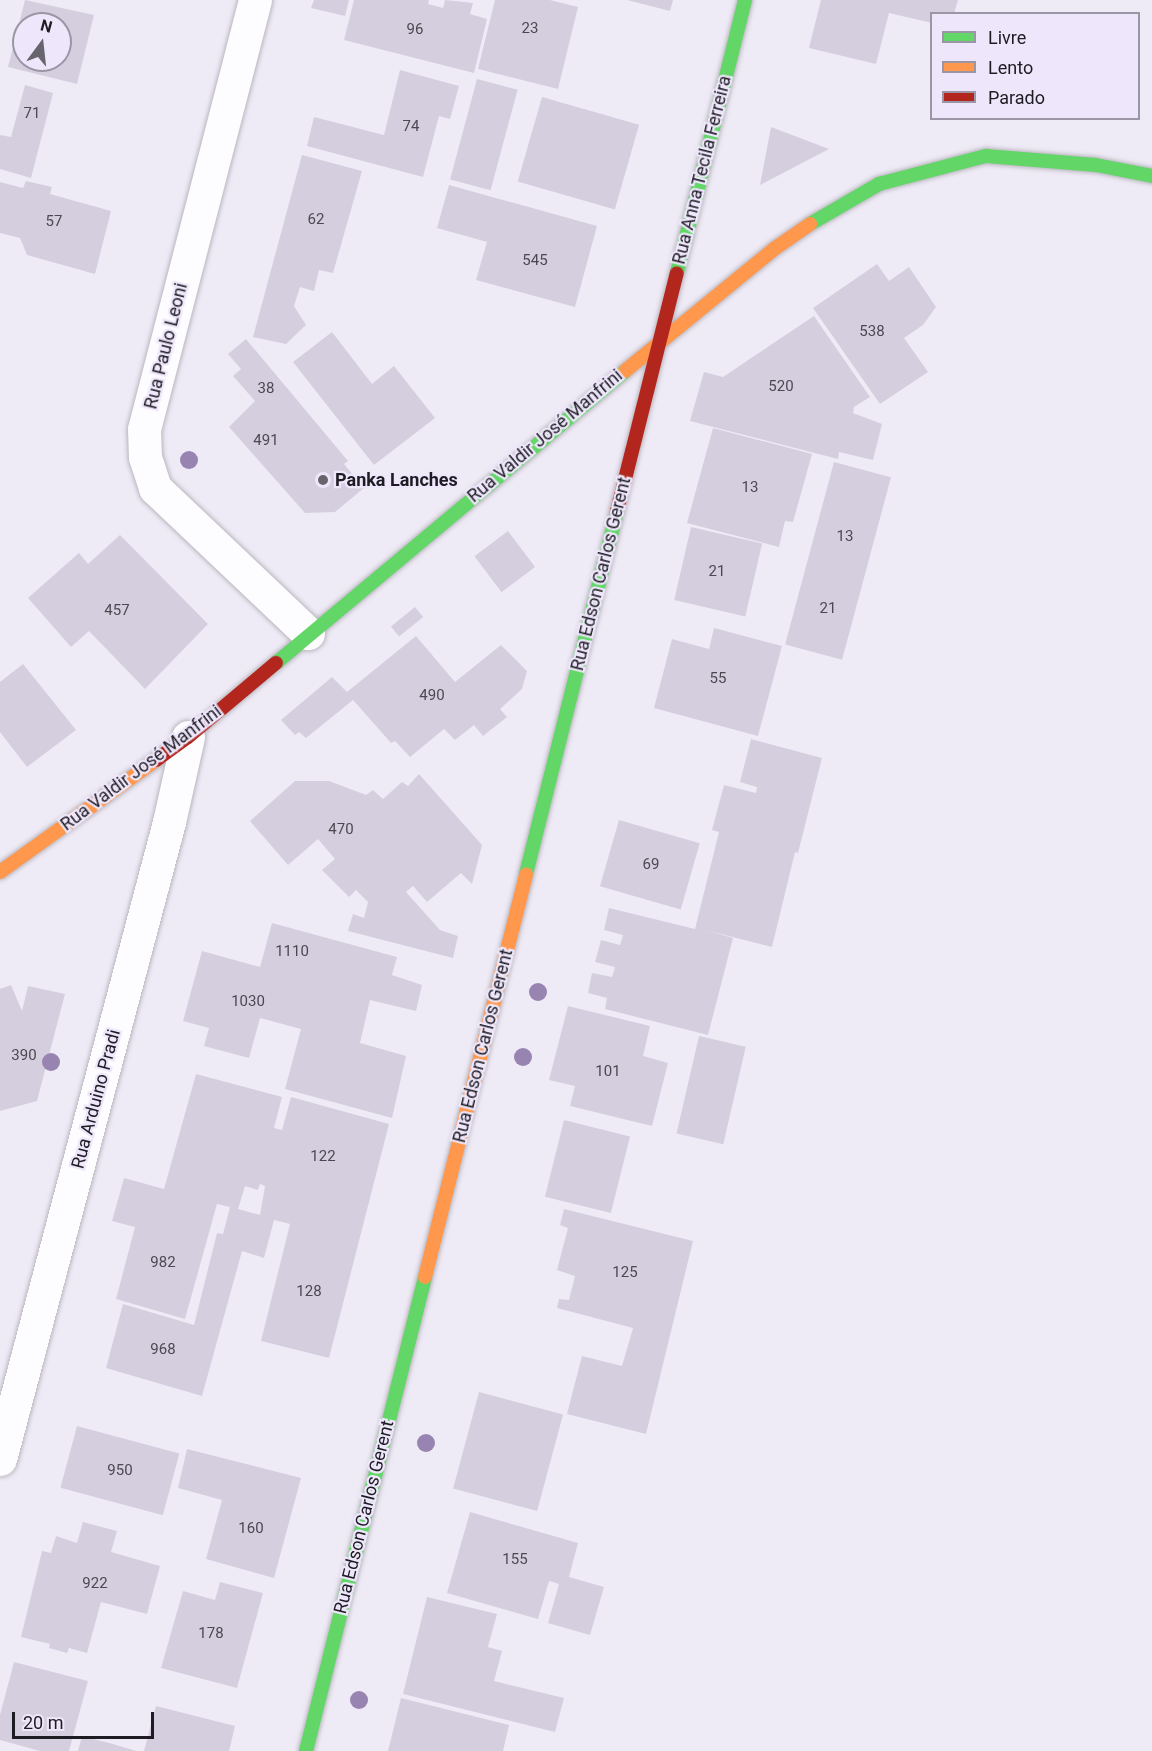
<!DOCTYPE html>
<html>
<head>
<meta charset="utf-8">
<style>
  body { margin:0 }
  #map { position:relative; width:1152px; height:1751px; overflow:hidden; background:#efebf6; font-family:Roboto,sans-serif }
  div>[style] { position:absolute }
  .building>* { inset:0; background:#d5cedf; transform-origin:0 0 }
  .roads { filter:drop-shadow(0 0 2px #bab7c0) drop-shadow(0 0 2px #bab7c0) }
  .street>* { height:33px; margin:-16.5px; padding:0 16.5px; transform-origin:16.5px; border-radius:16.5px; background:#fdfcfe }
  .fast>* { height:14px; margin:-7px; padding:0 7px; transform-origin:7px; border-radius:7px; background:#63d668 }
  .slow>* { height:14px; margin:-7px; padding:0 7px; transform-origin:7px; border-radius:7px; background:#ff974d }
  .jam>* { height:14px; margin:-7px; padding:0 7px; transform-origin:7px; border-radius:7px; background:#b3261e }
  .trees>* { width:18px; height:18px; margin:-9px; border-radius:50%; background:#9884b1 }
  .dots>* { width:16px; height:16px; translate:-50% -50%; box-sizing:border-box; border:3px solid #eee7fb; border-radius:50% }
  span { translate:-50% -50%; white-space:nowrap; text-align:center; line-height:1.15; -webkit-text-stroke:4.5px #eee7fb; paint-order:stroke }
  .number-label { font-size:15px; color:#4c4852 }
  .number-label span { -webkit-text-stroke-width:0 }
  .street-label { font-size:18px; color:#1e1c23 }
  .poi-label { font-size:18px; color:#1e1c23; font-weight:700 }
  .left { translate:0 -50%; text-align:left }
  .legend { position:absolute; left:930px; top:12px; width:210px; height:108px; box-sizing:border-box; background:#eee7fb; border:2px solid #9b96a5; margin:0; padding:8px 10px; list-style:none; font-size:18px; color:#1e1c23 }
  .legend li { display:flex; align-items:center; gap:12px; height:30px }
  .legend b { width:30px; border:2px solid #9b96a5 }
  .north { position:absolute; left:12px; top:12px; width:60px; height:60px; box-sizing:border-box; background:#eee7fb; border:2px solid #9b96a5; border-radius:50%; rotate:15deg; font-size:16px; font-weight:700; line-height:24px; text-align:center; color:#1e1c23 }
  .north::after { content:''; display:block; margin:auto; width:21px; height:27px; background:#67646d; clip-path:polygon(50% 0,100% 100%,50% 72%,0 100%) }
  .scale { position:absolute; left:12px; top:1712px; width:142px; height:27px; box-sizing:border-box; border:3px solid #1e1c23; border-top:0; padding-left:8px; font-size:18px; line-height:21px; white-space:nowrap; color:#1e1c23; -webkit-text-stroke:4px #eee7fb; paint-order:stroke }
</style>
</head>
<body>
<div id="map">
  <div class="building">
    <div style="clip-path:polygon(evenodd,25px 0,94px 15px,77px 84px,8px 67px,25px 0,24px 24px,60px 24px,60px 60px,24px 60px,24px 24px)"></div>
    <div style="clip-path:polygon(314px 0,349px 0,345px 16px,311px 8px)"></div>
    <div style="clip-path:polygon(354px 0,429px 0,428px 4px,443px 8px,445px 0,473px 3px,470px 14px,487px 19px,474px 73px,344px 40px)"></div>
    <div style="clip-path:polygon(495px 0,550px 0,578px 7px,558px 89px,478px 69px)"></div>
    <div style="clip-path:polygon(627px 0,673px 0,670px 11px)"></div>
    <div style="clip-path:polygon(821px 0,958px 0,954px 14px,932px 14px,932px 23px,889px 13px,876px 64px,809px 48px)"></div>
    <div style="clip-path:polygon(400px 70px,459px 86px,450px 119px,439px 116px,423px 177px,307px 146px,314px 117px,384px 135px)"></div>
    <div style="left:477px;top:79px;width:42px;height:104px;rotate:15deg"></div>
    <div style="clip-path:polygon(25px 85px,53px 93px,31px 178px,0 169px,0 135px,11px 137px)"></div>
    <div style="left:542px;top:97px;width:101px;height:88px;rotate:16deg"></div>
    <div style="clip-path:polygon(771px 127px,829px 149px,760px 185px)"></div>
    <div style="clip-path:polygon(302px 155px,362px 171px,333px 273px,319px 270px,314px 291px,300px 287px,294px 306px,306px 325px,286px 344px,253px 337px)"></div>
    <div style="clip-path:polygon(26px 181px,52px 187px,50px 194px,111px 211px,95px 274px,27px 255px,20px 238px,0 233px,0 182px,23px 188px)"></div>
    <div style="clip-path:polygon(449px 185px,597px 226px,575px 307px,476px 280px,487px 242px,437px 228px)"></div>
    <div style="clip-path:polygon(877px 264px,889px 281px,909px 267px,936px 307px,923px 325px,904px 338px,928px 372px,880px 404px,813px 308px)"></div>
    <div style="clip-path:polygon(814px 316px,870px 397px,854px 407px,853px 413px,882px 424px,873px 460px,839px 452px,838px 459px,690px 421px,704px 372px,723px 377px)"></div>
    <div style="clip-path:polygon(332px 332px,372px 384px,394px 366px,435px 418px,374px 465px,293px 362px)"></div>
    <div style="clip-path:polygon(246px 339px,348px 461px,344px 464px,364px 488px,335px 512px,305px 513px,229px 427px,255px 401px,233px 376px,241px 369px,228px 354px)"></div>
    <div style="clip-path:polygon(713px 428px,812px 454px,793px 522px,785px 521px,779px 547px,687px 523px)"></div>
    <div style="left:834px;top:462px;width:59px;height:189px;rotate:15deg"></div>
    <div style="left:691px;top:527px;width:73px;height:75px;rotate:13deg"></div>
    <div style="left:508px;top:531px;width:45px;height:42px;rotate:53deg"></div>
    <div style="clip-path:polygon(120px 535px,208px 624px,145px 689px,89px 631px,71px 647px,28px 598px,79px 553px,88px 564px)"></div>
    <div style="left:415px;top:607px;width:13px;height:31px;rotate:51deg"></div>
    <div style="clip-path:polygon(714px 628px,782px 646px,758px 736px,654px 708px,672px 639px,709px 649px)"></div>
    <div style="clip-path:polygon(416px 636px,455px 682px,501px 645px,527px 671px,522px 689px,500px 709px,507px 717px,483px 736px,474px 725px,455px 740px,444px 729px,410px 757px,395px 741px,391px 743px,353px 700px,306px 738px,299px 732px,295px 735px,281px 720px,332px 677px,347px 692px)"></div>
    <div style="clip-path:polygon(23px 664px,76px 730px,27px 767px,0 732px,0 682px)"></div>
    <div style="clip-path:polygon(751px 739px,822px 758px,798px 853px,795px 852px,772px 947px,705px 930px,733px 938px,708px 1035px,605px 1009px,607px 998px,588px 993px,592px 973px,612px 977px,615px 967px,595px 962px,601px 940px,620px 945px,623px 935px,604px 930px,609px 908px,695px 929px,719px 832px,712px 830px,724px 785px,756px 793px,757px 787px,740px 782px)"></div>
    <div style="clip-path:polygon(419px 774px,482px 845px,472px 884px,461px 873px,427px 902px,413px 886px,406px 892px,440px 930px,458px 936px,453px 958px,348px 931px,353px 914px,364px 918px,368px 902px,356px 890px,349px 897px,322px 870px,335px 859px,318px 839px,288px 865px,250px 821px,295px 781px,329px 781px,366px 795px,373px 790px,383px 799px,402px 782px,408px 786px)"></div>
    <div style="left:619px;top:820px;width:84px;height:69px;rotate:16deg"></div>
    <div style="clip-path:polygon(272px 923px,397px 957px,392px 975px,422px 985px,416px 1011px,370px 1000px,360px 1043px,406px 1056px,392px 1118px,285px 1089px,301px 1029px,260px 1018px,249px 1058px,204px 1046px,209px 1028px,183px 1021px,202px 951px,260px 967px)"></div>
    <div style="clip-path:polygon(11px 985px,22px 1011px,28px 986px,65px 994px,37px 1101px,0 1111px,0 989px)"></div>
    <div style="clip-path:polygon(568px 1006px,650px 1026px,643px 1056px,668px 1063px,652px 1126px,570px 1106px,575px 1086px,549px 1080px)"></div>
    <div style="left:699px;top:1036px;width:48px;height:100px;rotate:13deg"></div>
    <div style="clip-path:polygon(evenodd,196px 1074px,282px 1097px,274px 1128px,282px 1130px,291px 1097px,389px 1124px,329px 1358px,261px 1341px,290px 1224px,274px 1220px,264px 1258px,242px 1251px,202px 1396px,106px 1368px,123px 1304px,194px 1325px,217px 1233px,223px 1234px,230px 1207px,217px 1204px,185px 1319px,116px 1299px,135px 1227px,112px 1221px,124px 1178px,164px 1189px,196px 1074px,260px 1184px,265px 1186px,260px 1215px,238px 1209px,245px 1186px,258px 1190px,260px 1184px)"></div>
    <div style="left:564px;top:1120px;width:68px;height:79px;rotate:14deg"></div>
    <div style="clip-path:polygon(564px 1209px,693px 1241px,646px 1434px,567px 1414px,582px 1356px,622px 1366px,633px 1328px,557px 1308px,559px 1299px,569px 1300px,575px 1276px,557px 1270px,568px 1228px,560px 1225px)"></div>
    <div style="left:479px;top:1392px;width:87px;height:100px;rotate:15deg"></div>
    <div style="left:77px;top:1426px;width:106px;height:64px;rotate:15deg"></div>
    <div style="clip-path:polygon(187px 1449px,301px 1478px,274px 1578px,206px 1559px,222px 1500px,178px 1488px)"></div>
    <div style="clip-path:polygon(470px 1512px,578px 1543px,569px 1577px,604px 1587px,590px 1635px,548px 1623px,559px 1584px,549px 1581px,538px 1619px,447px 1593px)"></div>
    <div style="clip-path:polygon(83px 1522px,117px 1531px,111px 1552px,160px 1566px,147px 1614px,101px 1602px,87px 1653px,69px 1648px,67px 1653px,49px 1648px,50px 1644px,21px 1637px,42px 1551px,51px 1553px,56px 1536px,77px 1543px)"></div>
    <div style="clip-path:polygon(220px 1582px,263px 1593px,237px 1688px,161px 1668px,183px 1591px,215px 1600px)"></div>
    <div style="clip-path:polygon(427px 1597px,497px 1614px,488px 1647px,502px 1651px,494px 1681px,564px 1698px,555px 1732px,403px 1694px)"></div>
    <div style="clip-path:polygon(14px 1662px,88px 1681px,69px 1751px,40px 1751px,0 1740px,0 1715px)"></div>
    <div style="clip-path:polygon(401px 1698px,509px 1725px,503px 1751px,388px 1751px)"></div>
    <div style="clip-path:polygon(156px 1706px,235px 1726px,229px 1751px,144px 1751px)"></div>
    <div style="clip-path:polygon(82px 1736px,113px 1744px,136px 1751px,78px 1751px)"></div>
  </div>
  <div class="roads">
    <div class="street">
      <div style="left:255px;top:0;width:443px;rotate:104.5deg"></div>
      <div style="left:144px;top:429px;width:28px;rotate:88deg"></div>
      <div style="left:145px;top:457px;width:33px;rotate:72deg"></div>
      <div style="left:155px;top:488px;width:211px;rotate:43.5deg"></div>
      <div style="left:0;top:1459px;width:659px;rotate:-75.14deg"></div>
      <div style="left:169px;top:822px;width:87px;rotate:-77.4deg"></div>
    </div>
    <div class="fast">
      <div style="left:810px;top:224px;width:80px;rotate:-30.1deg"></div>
      <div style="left:879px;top:184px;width:111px;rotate:-14.7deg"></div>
      <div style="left:986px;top:156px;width:110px;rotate:4.7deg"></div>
      <div style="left:1096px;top:165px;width:57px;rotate:11.1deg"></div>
      <div style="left:677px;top:273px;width:281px;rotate:-76deg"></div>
      <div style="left:276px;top:663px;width:455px;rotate:-39.9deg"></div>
      <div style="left:526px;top:874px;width:374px;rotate:-75.9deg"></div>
      <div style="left:306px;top:1751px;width:489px;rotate:-75.9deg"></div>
    </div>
    <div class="slow">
      <div style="left:625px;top:371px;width:193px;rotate:-39.3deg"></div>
      <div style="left:774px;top:249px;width:44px;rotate:-34.8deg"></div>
      <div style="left:0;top:872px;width:192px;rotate:-35.7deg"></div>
      <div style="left:425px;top:1277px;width:415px;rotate:-75.9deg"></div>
    </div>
    <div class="jam">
      <div style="left:617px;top:511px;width:245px;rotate:-75.9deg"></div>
      <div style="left:156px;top:760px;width:39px;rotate:-36deg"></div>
      <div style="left:188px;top:737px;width:115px;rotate:-40.1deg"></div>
    </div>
  </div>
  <div class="trees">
    <div style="left:189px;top:460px"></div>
    <div style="left:538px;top:992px"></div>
    <div style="left:523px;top:1057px"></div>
    <div style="left:51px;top:1062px"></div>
    <div style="left:426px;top:1443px"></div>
    <div style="left:359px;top:1700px"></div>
  </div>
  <div class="dots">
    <div style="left:323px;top:480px;background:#67646d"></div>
  </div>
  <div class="number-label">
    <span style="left:530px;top:29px">23</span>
    <span style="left:415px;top:30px">96</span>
    <span style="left:32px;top:114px">71</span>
    <span style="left:411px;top:127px">74</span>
    <span style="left:316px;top:220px">62</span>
    <span style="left:54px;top:222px">57</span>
    <span style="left:535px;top:261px">545</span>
    <span style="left:872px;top:332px">538</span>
    <span style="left:781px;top:387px">520</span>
    <span style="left:266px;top:389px">38</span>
    <span style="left:266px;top:441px">491</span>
    <span style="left:750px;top:488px">13</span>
    <span style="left:845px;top:537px">13</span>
    <span style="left:717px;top:572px">21</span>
    <span style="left:828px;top:609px">21</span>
    <span style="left:117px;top:611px">457</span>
    <span style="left:718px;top:679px">55</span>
    <span style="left:432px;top:696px">490</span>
    <span style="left:341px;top:830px">470</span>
    <span style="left:651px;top:865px">69</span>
    <span style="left:292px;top:952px">1110</span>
    <span style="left:248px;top:1002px">1030</span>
    <span style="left:24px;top:1056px">390</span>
    <span style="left:608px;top:1072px">101</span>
    <span style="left:323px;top:1157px">122</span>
    <span style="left:163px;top:1263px">982</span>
    <span style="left:625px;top:1273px">125</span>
    <span style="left:309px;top:1292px">128</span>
    <span style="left:163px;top:1350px">968</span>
    <span style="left:120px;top:1471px">950</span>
    <span style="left:251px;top:1529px">160</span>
    <span style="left:515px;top:1560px">155</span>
    <span style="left:95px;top:1584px">922</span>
    <span style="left:211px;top:1634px">178</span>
  </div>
  <div class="street-label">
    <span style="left:702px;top:170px;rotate:-76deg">Rua Anna Tecila Ferreira</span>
    <span style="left:166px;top:346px;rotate:-76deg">Rua Paulo Leoni</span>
    <span style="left:545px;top:436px;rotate:-40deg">Rua Valdir José Manfrini</span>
    <span style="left:601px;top:574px;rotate:-76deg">Rua Edson Carlos Gerent</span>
    <span style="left:141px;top:768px;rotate:-37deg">Rua Valdir José Manfrini</span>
    <span style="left:483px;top:1046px;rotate:-76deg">Rua Edson Carlos Gerent</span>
    <span style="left:96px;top:1099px;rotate:-75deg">Rua Arduino Pradi</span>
    <span style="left:364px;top:1517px;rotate:-76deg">Rua Edson Carlos Gerent</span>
  </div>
  <div class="poi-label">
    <span class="left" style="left:335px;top:480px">Panka Lanches</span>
  </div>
  <ul class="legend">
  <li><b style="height:8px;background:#63d668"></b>Livre</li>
  <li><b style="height:8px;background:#ff974d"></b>Lento</li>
  <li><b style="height:8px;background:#b3261e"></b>Parado</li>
  </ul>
  <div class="north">N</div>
  <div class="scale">20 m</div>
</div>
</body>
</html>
